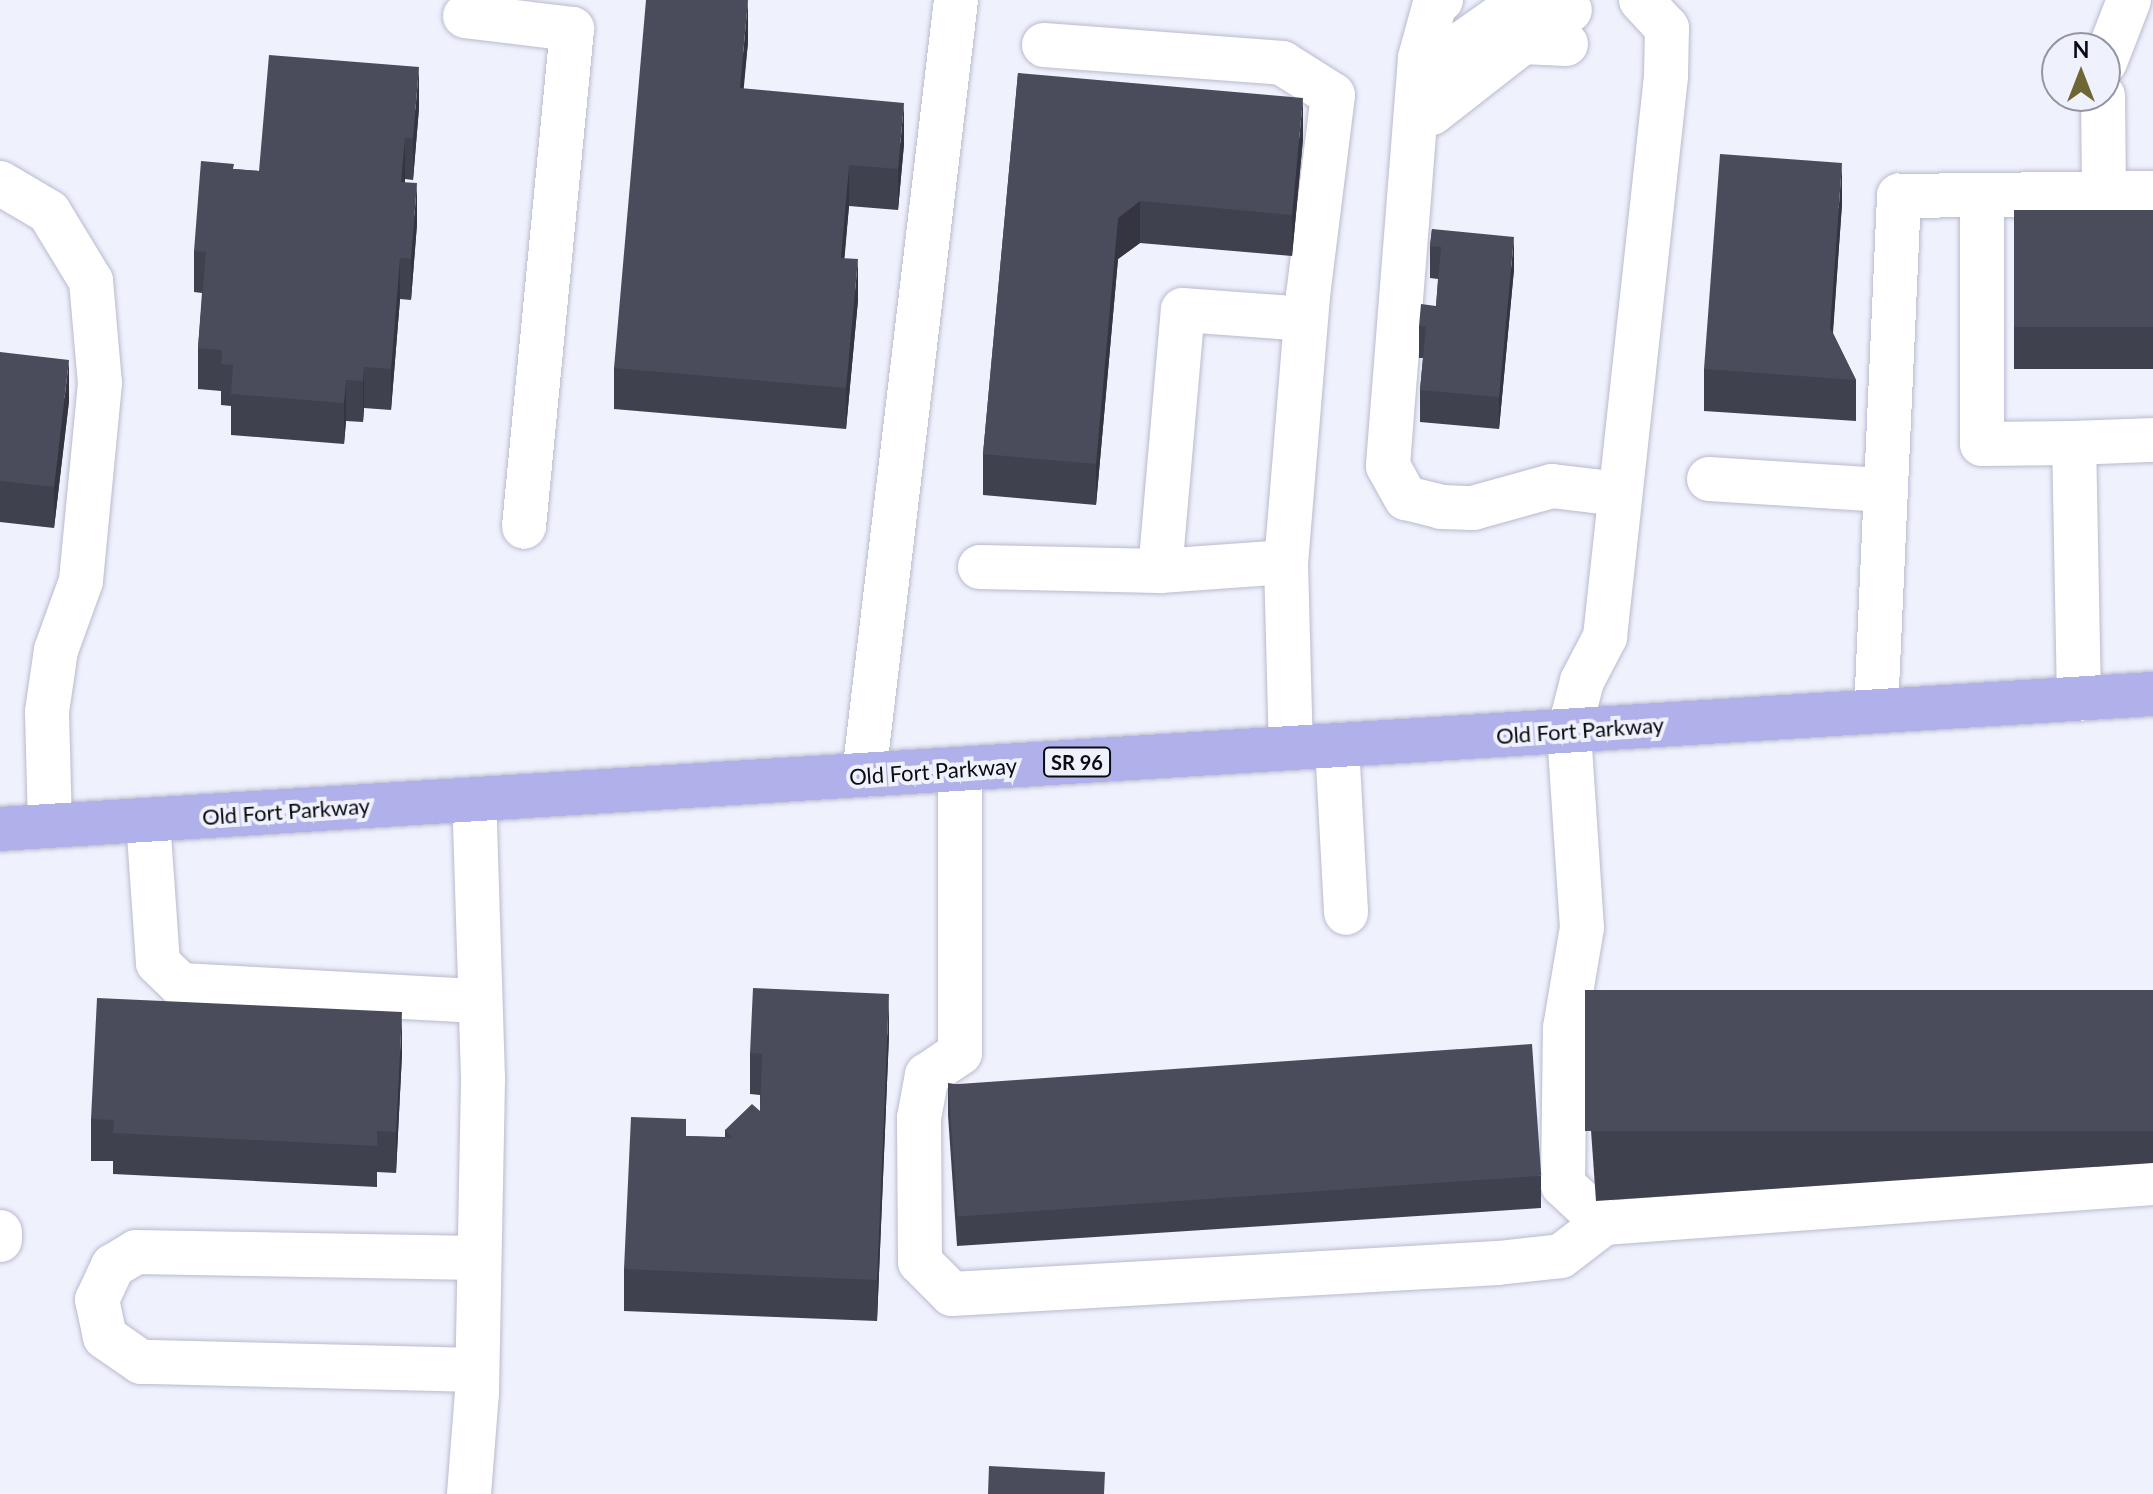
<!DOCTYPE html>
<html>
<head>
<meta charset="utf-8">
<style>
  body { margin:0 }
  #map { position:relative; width:2153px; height:1494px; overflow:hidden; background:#eff1fd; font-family:Lato,sans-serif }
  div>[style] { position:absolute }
  .roads { filter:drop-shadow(0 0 2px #b9bace) drop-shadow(0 0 2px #b9bace) }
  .minor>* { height:44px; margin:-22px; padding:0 22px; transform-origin:22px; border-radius:22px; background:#fff }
  .major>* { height:44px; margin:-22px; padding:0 22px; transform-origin:22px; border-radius:22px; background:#b0b0ea }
  .wall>* { inset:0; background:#40414f; transform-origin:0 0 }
  .shaded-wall>* { inset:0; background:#343540 }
  .building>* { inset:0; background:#4a4c5c; transform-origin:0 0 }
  span { translate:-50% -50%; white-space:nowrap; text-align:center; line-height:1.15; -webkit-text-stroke:8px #eff1fd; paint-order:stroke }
  .shield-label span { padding:2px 6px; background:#eff1fd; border:2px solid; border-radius:6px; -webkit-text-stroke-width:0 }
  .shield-label { font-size:20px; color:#0b0b11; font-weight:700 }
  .street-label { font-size:22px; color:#0b0b11 }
  .north { position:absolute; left:2041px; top:32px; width:80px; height:80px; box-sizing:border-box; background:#eff1fd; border:2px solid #94959f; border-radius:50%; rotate:0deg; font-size:22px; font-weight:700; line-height:32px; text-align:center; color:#0b0b11 }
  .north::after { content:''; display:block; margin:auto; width:28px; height:36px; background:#6e6633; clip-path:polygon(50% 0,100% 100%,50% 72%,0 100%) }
</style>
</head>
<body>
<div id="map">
  <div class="roads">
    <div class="minor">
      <div style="left:1441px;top:0;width:7px;rotate:153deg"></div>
      <div style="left:1435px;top:3px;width:57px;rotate:105.3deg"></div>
      <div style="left:1420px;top:58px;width:409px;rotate:94.5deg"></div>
      <div style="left:1388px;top:466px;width:37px;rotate:61deg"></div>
      <div style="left:1406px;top:498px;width:36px;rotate:14deg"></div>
      <div style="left:1441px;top:507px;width:32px;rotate:2deg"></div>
      <div style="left:1473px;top:508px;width:82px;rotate:-15.6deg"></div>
      <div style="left:1552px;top:486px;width:66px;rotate:6.9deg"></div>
      <div style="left:465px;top:16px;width:108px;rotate:6.9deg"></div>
      <div style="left:572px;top:29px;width:500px;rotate:95.51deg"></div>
      <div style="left:1044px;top:45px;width:239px;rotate:4.3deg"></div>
      <div style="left:1282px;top:63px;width:60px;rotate:32.1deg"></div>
      <div style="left:1333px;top:95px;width:203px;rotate:97.1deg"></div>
      <div style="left:1308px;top:296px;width:267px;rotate:94.7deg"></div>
      <div style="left:1286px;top:562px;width:186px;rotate:88.5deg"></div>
      <div style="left:2105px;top:62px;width:66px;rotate:-68.8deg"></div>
      <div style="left:2103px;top:96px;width:98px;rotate:89.4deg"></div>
      <div style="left:1433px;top:102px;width:30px;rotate:-84deg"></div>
      <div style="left:1436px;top:72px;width:21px;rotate:-59deg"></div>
      <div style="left:1447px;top:54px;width:83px;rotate:-35.2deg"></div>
      <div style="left:1515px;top:6px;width:55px;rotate:4.2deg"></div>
      <div style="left:1432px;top:113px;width:115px;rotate:-38deg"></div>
      <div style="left:1523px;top:42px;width:43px;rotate:2.7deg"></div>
      <div style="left:0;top:183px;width:57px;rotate:30.6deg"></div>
      <div style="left:49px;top:212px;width:81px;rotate:58.7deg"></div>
      <div style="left:91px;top:281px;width:102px;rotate:85deg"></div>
      <div style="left:100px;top:383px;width:199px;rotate:95.5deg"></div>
      <div style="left:81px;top:581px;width:73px;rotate:109.9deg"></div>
      <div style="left:56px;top:650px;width:63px;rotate:98.3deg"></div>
      <div style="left:47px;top:712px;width:114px;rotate:88.5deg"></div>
      <div style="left:1982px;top:196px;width:248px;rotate:90deg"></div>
      <div style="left:1982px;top:444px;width:92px;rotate:-0.6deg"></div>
      <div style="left:1709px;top:479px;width:177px;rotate:3.6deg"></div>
      <div style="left:980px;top:567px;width:180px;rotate:1.3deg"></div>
      <div style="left:1160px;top:571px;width:126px;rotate:-4.1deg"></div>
      <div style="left:1160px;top:571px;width:262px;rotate:-85deg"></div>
      <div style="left:1183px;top:310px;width:122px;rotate:4.2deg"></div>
      <div style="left:2079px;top:699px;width:256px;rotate:-91.1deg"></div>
      <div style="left:2074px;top:443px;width:79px;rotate:-2.2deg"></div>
      <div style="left:1876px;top:711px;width:516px;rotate:-87.44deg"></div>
      <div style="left:1899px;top:196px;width:254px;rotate:-0.7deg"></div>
      <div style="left:1337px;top:745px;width:168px;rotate:86.9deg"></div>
      <div style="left:960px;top:769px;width:284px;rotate:90deg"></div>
      <div style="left:960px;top:1053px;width:40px;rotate:146deg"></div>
      <div style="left:927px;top:1075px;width:44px;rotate:100.5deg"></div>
      <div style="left:919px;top:1118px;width:144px;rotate:89.6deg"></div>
      <div style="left:920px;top:1262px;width:45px;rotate:45deg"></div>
      <div style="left:952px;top:1294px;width:547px;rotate:-3.25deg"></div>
      <div style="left:1498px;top:1263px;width:63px;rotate:-6.3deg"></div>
      <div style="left:1561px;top:1256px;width:54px;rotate:-37.5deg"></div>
      <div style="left:1604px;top:1223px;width:550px;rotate:-4.17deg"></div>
      <div style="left:864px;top:775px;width:780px;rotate:-83.23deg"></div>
      <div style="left:148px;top:820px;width:143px;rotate:86deg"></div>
      <div style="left:158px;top:963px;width:32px;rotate:44deg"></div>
      <div style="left:181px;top:985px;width:299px;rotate:3.1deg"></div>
      <div style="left:1604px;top:1223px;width:56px;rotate:-137.2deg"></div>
      <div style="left:1563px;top:1185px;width:157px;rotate:-89.3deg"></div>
      <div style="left:1565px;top:1028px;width:101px;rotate:-80.4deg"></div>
      <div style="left:1582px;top:928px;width:197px;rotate:-93.8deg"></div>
      <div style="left:1569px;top:731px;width:52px;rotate:-75.4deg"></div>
      <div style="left:1582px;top:681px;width:50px;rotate:-62.4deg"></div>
      <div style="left:1605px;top:637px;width:564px;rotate:-83.79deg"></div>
      <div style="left:1666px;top:76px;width:48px;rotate:-88.8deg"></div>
      <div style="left:1667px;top:28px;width:38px;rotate:-133deg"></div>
      <div style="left:0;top:1232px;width:8px;rotate:90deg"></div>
      <div style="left:477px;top:1370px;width:336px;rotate:-178.6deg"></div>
      <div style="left:141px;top:1362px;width:44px;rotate:-145.2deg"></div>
      <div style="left:105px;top:1337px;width:38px;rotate:-102deg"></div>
      <div style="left:97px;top:1300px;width:38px;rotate:-65deg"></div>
      <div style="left:113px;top:1266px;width:27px;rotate:-31deg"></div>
      <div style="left:136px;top:1252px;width:342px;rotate:1deg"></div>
      <div style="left:469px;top:1494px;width:101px;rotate:-85.5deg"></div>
      <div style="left:477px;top:1393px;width:315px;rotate:-88.9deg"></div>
      <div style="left:483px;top:1078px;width:279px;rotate:-91.8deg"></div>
    </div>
    <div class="major">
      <div style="left:0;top:829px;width:2157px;rotate:-3.59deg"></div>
    </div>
  </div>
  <div class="wall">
    <div style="clip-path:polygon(748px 42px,743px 89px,904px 144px,898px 210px,849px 206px,844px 258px,858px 300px,846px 429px,614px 409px,614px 368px)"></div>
    <div style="clip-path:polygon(1018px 73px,1303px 139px,1292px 256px,1140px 243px,1118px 259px,1096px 505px,983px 495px,983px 454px)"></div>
    <div style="clip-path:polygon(419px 108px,413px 180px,405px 179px,405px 182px,417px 224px,411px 300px,400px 299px,391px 410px,364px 408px,363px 422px,346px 421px,344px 444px,231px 435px,231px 406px,221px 405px,221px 391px,198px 389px,198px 348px,202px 293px,194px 292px,194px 251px,234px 169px,259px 171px)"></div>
    <div style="clip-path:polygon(1842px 204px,1833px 333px,1856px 380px,1856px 421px,1704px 411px,1704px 369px)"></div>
    <div style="left:2153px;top:210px;width:159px;height:139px;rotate:90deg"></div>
    <div style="clip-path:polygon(1432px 229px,1514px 269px,1499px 429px,1420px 422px,1420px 390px,1423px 358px,1419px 358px,1419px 326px,1436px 306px,1438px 279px,1430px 278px,1430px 246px)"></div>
    <div style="clip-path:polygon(0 352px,69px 401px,54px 528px,0 522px)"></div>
    <div style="clip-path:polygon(2153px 990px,2153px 1163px,1596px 1201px,1586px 1060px,1586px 1028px)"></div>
    <div style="clip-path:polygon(889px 1035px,877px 1321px,624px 1311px,624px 1269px,686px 1136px,725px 1137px,725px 1130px,760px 1111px,760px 1095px,750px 1094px,750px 1053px)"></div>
    <div style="clip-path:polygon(402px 1054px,396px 1173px,377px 1172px,377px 1187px,113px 1174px,113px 1161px,91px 1161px,91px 1119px)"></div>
    <div style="clip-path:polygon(948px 1083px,1541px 1176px,1541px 1208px,957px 1246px,948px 1115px)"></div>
  </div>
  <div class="shaded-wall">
    <div style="clip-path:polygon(748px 0,748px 42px,740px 129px,740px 88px)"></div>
    <div style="clip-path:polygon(419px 67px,419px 108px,413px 180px,413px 138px)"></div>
    <div style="clip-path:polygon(1303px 98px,1303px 139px,1292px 256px,1292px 215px)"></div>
    <div style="clip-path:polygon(904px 103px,904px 144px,898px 210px,898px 169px)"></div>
    <div style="clip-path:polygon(405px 138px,405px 179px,401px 223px,401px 182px)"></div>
    <div style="clip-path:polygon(1842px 163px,1842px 204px,1830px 369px,1830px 328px)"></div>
    <div style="clip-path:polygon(849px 165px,849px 206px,841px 299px,841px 258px)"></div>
    <div style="clip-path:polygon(417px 183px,417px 224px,411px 300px,411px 259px)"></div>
    <div style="clip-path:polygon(1140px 201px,1140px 243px,1118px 259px,1096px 505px,1096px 464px,1118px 218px)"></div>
    <div style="clip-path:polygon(1514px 237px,1514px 269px,1499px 429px,1499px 397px)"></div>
    <div style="clip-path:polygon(400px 258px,400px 299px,391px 410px,391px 369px)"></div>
    <div style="clip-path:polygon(858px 259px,858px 300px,846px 429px,846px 388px)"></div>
    <div style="clip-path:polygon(69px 360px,69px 401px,54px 528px,54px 487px)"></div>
    <div style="clip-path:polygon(364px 367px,364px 408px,363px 422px,363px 381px)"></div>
    <div style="clip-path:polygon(346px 380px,346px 421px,344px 444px,344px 403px)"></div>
    <div style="clip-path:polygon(889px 994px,889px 1035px,877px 1321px,877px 1280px)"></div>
    <div style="clip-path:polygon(402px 1012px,402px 1054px,396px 1173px,396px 1132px)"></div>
  </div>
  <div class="building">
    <div style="clip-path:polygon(646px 0,748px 0,740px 88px,904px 103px,898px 169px,849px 165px,841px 258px,858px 259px,846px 388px,614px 368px)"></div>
    <div style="clip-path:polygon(269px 55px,419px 67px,413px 138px,405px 138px,401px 182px,417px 183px,411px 259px,400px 258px,391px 369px,364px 367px,363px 381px,346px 380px,344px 403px,231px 394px,233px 365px,221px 364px,222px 350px,198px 348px,206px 252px,194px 251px,201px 161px,234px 164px,233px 169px,259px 171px)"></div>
    <div style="clip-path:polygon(1018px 73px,1303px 98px,1292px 215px,1140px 201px,1118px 218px,1096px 464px,983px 454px)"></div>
    <div style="clip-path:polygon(1720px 154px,1842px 163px,1830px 328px,1856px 380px,1704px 369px)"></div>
    <div style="left:2153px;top:210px;width:117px;height:139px;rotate:90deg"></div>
    <div style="clip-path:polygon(1432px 229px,1514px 237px,1499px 397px,1420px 390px,1426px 326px,1419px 326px,1421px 304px,1436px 306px,1441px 247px,1430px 246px)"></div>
    <div style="clip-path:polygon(0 352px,69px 360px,54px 487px,0 481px)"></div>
    <div style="clip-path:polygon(753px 988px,889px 994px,877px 1280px,624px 1269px,631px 1117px,686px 1119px,686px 1136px,732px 1138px,725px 1130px,752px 1104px,760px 1111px,762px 1054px,750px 1053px)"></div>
    <div style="left:2153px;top:990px;width:141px;height:568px;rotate:90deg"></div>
    <div style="clip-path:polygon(97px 998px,402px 1012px,396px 1132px,377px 1131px,377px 1146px,113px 1133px,114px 1120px,91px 1119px)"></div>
    <div style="left:1532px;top:1044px;width:132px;height:585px;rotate:86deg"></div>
    <div style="clip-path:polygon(989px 1466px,1105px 1472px,1104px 1494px,988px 1494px)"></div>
  </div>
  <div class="shield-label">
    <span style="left:1077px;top:762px">SR 96</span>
  </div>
  <div class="street-label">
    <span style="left:1580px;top:730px;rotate:-4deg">Old Fort Parkway</span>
    <span style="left:933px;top:771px;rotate:-4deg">Old Fort Parkway</span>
    <span style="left:286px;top:811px;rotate:-4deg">Old Fort Parkway</span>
  </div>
  <div class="north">N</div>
</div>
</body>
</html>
